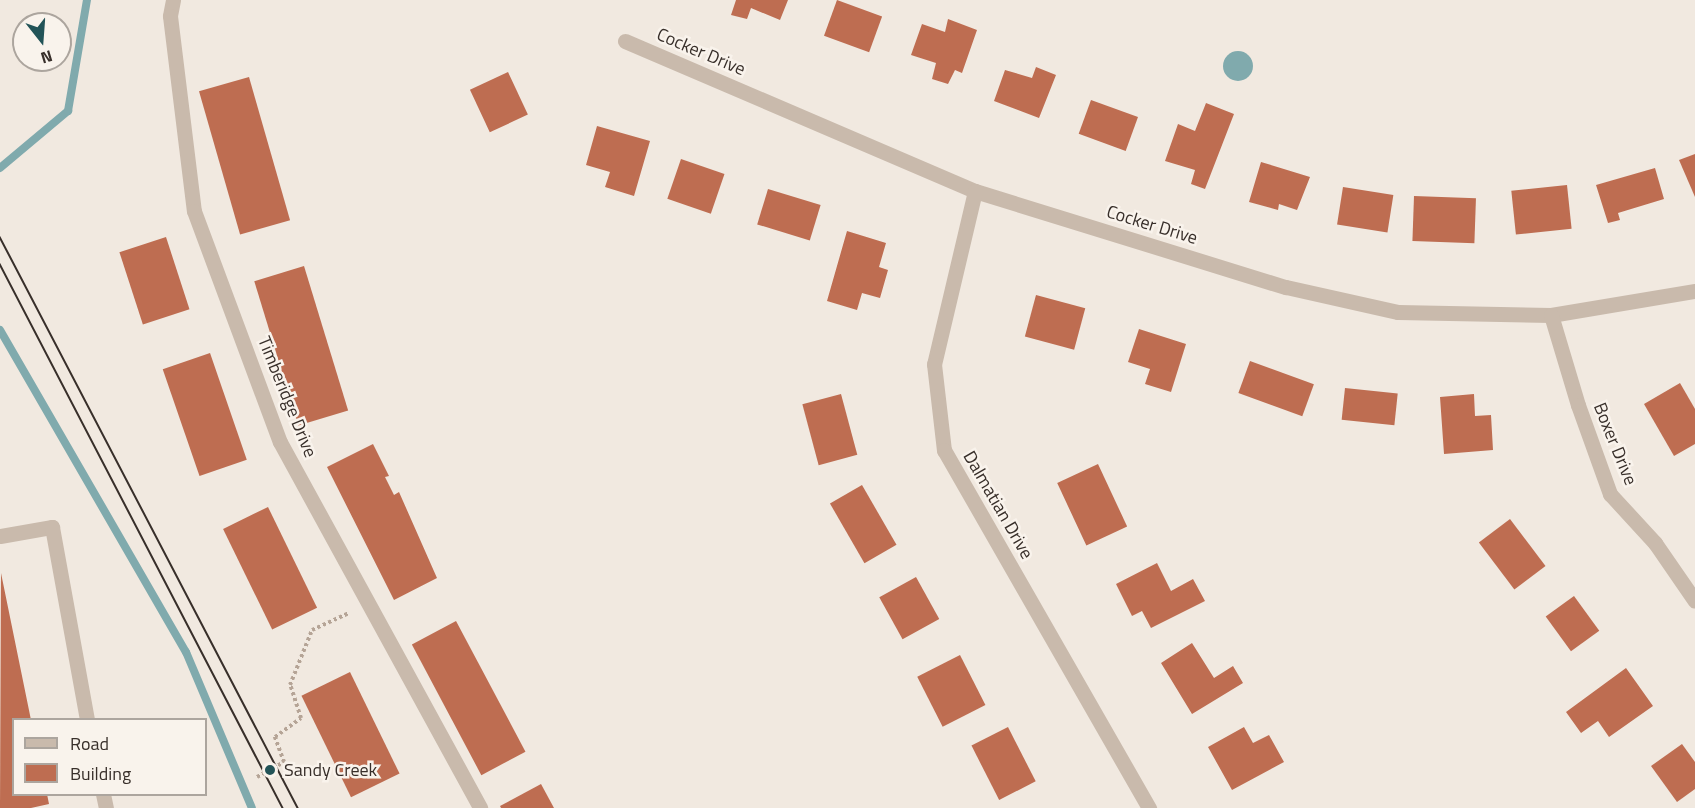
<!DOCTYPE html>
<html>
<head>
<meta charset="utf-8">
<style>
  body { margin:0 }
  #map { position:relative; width:1695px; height:808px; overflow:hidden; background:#f1e9e0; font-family:"Titillium Web",sans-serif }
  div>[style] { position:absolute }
  .water>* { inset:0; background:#80aaad }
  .round { border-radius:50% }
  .stream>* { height:8px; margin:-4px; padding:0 4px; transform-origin:4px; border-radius:4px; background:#80aaad }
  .building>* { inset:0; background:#be6d51; transform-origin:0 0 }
  .path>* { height:4px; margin-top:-2px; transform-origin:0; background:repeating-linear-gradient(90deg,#b5a496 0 3px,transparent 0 6px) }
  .street>* { height:15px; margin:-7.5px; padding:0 7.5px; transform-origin:7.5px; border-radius:7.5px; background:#c9baac }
  .tram>* { height:1.5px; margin:-0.75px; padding:0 0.75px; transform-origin:0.75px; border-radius:0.75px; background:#382f2a }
  .dots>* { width:16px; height:16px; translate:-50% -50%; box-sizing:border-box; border:3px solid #f9f3ec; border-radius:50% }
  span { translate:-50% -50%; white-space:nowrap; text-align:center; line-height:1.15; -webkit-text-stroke:5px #f9f3ec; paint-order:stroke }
  .street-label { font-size:18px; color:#382f2a }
  .poi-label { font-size:18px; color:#382f2a }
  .left { translate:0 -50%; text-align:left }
  .legend { position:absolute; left:12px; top:718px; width:195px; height:78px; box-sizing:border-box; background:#f9f3ec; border:2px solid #aca59e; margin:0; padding:8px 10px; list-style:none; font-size:18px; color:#382f2a }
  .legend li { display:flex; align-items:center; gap:12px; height:30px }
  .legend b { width:30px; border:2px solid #aca59e }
  .north { position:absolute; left:12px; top:12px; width:60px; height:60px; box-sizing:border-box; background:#f9f3ec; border:2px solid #aca59e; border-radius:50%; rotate:163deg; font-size:16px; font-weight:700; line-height:24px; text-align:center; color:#382f2a }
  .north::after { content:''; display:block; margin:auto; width:21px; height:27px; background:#225357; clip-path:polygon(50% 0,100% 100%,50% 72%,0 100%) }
</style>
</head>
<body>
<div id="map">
  <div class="water">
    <div class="round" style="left:1223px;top:51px;width:30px;height:30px"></div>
  </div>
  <div class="stream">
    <div style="left:0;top:168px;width:89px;rotate:-40deg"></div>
    <div style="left:68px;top:111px;width:113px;rotate:-80.3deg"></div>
    <div style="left:0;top:330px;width:372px;rotate:60deg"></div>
    <div style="left:186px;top:652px;width:169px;rotate:67.1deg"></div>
  </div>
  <div class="building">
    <div style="clip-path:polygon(736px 0,788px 0,780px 20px,751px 8px,747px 19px,731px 15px)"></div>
    <div style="left:837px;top:0;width:48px;height:38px;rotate:20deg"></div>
    <div style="clip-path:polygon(948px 19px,977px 30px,962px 73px,955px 70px,948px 84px,932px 79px,936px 63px,911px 55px,922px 24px,945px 32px)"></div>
    <div style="clip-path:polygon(1036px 67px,1056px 75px,1039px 118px,994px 101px,1005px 70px,1032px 78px)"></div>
    <div style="left:508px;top:72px;width:47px;height:42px;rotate:65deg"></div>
    <div style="left:249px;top:77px;width:149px;height:52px;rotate:74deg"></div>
    <div style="left:1091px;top:100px;width:50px;height:36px;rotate:20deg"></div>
    <div style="clip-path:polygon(1206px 103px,1234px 114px,1205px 189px,1191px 184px,1195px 170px,1165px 161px,1178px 124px,1195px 131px)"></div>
    <div style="clip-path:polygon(597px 126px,650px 141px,634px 196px,605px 187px,610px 172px,586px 165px)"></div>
    <div style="clip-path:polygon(1695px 154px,1695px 197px,1679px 160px)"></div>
    <div style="left:681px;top:159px;width:46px;height:42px;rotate:19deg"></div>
    <div style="clip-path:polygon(1261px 162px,1310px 177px,1297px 210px,1279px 204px,1278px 210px,1249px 202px)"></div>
    <div style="clip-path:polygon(1655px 168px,1664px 199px,1618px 213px,1620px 220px,1608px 223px,1596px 185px)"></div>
    <div style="left:1567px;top:185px;width:44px;height:56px;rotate:84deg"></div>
    <div style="left:1343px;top:187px;width:51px;height:38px;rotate:9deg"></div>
    <div style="left:768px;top:189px;width:55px;height:37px;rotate:17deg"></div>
    <div style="left:1414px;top:196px;width:62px;height:45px;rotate:2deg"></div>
    <div style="clip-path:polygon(847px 231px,886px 243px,879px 267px,888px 270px,880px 298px,862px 293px,857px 310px,827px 301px)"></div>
    <div style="left:166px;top:237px;width:76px;height:49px;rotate:72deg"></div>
    <div style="left:304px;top:266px;width:151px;height:52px;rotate:73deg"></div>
    <div style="left:1036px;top:295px;width:51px;height:43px;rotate:15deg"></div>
    <div style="clip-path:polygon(1139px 329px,1186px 344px,1171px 392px,1145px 384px,1150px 369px,1128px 362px)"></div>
    <div style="left:210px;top:353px;width:113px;height:50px;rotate:71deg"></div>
    <div style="left:1250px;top:361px;width:68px;height:34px;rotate:20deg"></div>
    <div style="clip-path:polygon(1680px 383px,1695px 409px,1695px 444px,1674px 456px,1644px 404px)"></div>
    <div style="left:1345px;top:388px;width:53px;height:32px;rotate:6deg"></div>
    <div style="left:841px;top:394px;width:63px;height:40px;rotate:75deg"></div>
    <div style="clip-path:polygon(1474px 394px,1475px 416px,1491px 415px,1493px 450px,1444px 454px,1440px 397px)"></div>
    <div style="clip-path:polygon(373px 444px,389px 476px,385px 477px,394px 495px,399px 492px,437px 578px,394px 600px,327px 467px)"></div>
    <div style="left:1098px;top:464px;width:69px;height:45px;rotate:65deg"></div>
    <div style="left:862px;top:485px;width:69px;height:37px;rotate:60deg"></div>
    <div style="left:268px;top:507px;width:112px;height:50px;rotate:64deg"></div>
    <div style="left:1510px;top:519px;width:59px;height:39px;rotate:53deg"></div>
    <div style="clip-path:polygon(1157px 563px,1171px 591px,1193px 579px,1205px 601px,1151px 628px,1142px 611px,1132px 616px,1116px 584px)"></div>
    <div style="clip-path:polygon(1px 573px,31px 720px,14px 720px,14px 794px,47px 794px,49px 804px,31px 808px,0 808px)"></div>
    <div style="left:916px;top:577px;width:48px;height:42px;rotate:61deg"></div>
    <div style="left:1574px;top:596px;width:43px;height:35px;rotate:54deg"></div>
    <div style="left:456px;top:621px;width:148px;height:50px;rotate:62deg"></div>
    <div style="clip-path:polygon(1192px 643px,1214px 678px,1233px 666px,1243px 683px,1192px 714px,1161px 663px)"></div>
    <div style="left:960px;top:655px;width:56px;height:48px;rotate:63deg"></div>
    <div style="clip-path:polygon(1626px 668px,1653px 706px,1609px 737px,1598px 721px,1581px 733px,1566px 712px)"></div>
    <div style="left:350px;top:672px;width:113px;height:54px;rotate:64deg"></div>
    <div style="left:1008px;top:727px;width:61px;height:41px;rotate:63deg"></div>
    <div style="clip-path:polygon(1244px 727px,1253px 743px,1269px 735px,1284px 762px,1232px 790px,1208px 747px)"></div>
    <div style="clip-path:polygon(1682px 744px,1695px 762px,1695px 789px,1677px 802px,1651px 766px)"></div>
    <div style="clip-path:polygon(541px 784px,554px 808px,501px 808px,500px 806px)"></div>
  </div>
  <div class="path">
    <div style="left:257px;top:777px;width:31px;rotate:-29deg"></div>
    <div style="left:284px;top:762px;width:27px;rotate:-110deg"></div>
    <div style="left:275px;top:737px;width:32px;rotate:-36deg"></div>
    <div style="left:301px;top:718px;width:35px;rotate:-108deg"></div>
    <div style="left:290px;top:685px;width:59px;rotate:-68.2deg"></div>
    <div style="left:312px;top:630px;width:41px;rotate:-24.7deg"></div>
  </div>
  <div class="street">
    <div style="left:173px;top:0;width:16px;rotate:101deg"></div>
    <div style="left:170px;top:16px;width:196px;rotate:83deg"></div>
    <div style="left:194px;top:211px;width:246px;rotate:69.6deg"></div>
    <div style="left:280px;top:442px;width:417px;rotate:61.3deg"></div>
    <div style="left:625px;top:41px;width:381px;rotate:23.2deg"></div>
    <div style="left:975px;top:191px;width:325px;rotate:17.2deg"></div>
    <div style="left:1286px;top:287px;width:115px;rotate:12.6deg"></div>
    <div style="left:1398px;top:312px;width:153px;rotate:1.1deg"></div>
    <div style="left:1551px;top:315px;width:146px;rotate:-9.5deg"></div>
    <div style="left:975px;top:191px;width:178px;rotate:103.3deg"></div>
    <div style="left:934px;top:364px;width:87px;rotate:83.4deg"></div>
    <div style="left:944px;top:450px;width:413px;rotate:60.2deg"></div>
    <div style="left:1551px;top:315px;width:94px;rotate:73.3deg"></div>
    <div style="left:1578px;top:405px;width:95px;rotate:70.2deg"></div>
    <div style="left:1610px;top:494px;width:67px;rotate:47.4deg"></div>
    <div style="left:1655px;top:543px;width:70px;rotate:55.4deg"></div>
    <div style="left:0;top:536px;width:53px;rotate:-9.8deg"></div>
    <div style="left:52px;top:527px;width:196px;rotate:79.7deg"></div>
    <div style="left:103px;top:794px;width:14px;rotate:78deg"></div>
  </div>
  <div class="tram">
    <div style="left:0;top:237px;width:644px;rotate:62.44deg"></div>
    <div style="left:0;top:264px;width:613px;rotate:62.52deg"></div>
  </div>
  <div class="dots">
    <div style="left:270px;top:770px;background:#225357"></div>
  </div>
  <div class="street-label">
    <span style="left:701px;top:52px;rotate:23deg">Cocker Drive</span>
    <span style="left:1152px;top:225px;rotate:17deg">Cocker Drive</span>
    <span style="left:287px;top:397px;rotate:68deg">Timberidge Drive</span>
    <span style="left:1615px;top:444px;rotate:68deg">Boxer Drive</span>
    <span style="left:998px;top:505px;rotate:60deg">Dalmatian Drive</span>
  </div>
  <div class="poi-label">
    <span class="left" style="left:284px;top:770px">Sandy Creek</span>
  </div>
  <ul class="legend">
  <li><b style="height:8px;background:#c9baac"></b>Road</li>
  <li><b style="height:16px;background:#be6d51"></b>Building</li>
  </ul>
  <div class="north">N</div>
</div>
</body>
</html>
